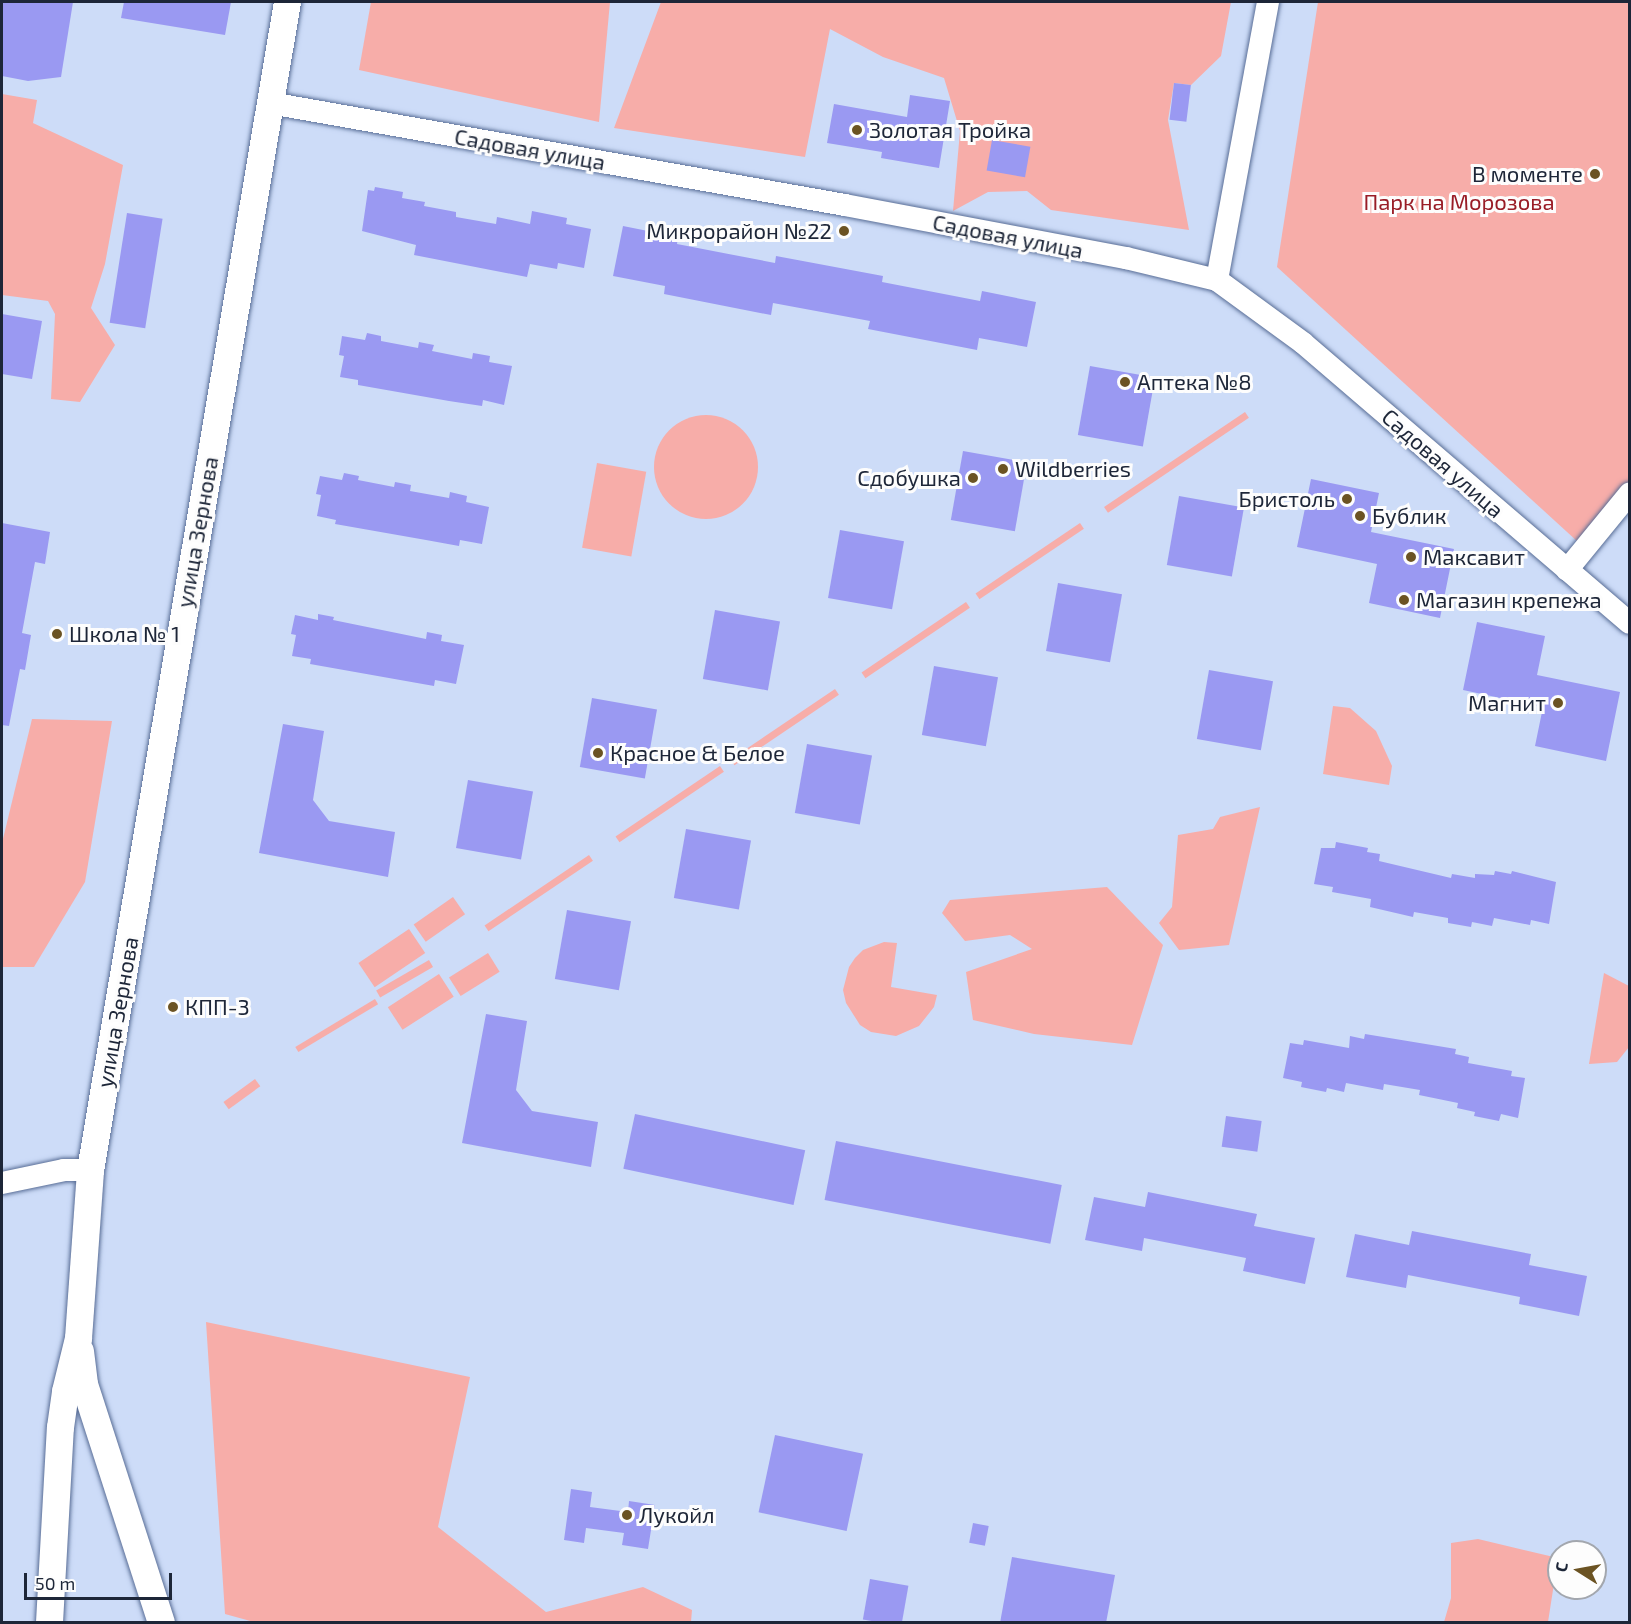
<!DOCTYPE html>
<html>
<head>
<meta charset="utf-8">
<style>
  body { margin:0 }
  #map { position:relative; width:1631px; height:1624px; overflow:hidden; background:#cddcf8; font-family:"Exo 2",sans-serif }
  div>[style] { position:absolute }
  .green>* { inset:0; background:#f7ada9; transform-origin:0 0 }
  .round { border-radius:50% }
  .building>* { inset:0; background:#9a99f2; transform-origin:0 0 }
  .roads { filter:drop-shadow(0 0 2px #586d96) drop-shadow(0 0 2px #586d96) }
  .minor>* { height:22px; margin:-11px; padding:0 11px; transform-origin:11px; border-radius:11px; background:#fff }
  .major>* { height:27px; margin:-13.5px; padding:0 13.5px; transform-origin:13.5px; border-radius:13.5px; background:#fff }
  .dots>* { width:16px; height:16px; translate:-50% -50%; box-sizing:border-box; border:3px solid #fdfdfd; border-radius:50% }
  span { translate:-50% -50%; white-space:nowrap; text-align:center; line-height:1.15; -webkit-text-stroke:6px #fdfdfd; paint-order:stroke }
  .poi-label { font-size:22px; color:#1d2638 }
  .left { translate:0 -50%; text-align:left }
  .right { translate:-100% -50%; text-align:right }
  .street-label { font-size:22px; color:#1d2638 }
  .park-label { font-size:22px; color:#991d27 }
  .frame { position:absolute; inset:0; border:3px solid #1d2638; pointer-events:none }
  .north { position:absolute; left:1547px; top:1540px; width:60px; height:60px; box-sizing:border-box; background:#fdfdfd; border:2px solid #a3a7ae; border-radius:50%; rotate:281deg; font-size:16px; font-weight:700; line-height:24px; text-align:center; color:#1d2638 }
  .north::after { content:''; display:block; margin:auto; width:21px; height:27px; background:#6b5323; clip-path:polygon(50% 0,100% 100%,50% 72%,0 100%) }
  .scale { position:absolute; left:24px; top:1573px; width:148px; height:27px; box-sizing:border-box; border:3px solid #1d2638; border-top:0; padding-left:8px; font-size:18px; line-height:21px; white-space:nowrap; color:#1d2638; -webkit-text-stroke:4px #fdfdfd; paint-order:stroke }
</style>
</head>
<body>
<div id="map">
  <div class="green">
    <div style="clip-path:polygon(371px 2px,610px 2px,599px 122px,359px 70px)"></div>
    <div style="clip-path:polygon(661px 2px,1231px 2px,1221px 56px,1191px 85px,1174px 83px,1168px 120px,1189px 230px,1051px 210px,1027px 191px,988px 192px,953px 211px,960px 131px,944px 78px,883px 57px,830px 29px,805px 157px,614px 128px)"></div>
    <div style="clip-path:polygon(1318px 2px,1629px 2px,1629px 491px,1578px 542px,1277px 267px)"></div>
    <div style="clip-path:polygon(2px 94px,37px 100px,33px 123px,123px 165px,105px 264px,91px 308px,115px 345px,80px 402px,51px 399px,55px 314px,48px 301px,2px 295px)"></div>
    <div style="left:1245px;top:412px;width:7px;height:170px;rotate:56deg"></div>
    <div class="round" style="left:654px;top:415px;width:104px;height:104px"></div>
    <div style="left:597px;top:463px;width:50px;height:86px;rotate:10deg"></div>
    <div style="left:1080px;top:523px;width:7px;height:126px;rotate:56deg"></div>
    <div style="left:966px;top:602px;width:7px;height:126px;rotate:56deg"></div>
    <div style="left:835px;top:689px;width:7px;height:126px;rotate:56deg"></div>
    <div style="clip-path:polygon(1333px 706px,1350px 708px,1376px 731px,1392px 766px,1389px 785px,1323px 774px)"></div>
    <div style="clip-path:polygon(32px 719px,112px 721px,85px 882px,34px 967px,2px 967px,2px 843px)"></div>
    <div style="left:720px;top:766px;width:7px;height:126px;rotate:56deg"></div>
    <div style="clip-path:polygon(1260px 807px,1229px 945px,1179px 950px,1159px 923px,1172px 907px,1178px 835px,1213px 829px,1220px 817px)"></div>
    <div style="left:589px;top:855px;width:7px;height:126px;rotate:56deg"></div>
    <div style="clip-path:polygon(1107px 887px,1163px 945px,1132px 1045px,1034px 1034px,973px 1020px,966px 972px,1032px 949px,1010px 935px,965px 941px,942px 913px,950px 900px)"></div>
    <div style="left:453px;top:897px;width:21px;height:48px;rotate:55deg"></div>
    <div style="left:409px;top:929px;width:29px;height:61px;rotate:56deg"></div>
    <div style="clip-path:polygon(884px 942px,897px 943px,891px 987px,937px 995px,934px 1007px,919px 1026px,896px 1036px,871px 1032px,860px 1025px,846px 1003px,843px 990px,849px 967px,855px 958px,863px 950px)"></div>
    <div style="left:488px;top:953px;width:22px;height:46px;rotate:58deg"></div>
    <div style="left:429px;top:960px;width:8px;height:61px;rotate:60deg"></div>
    <div style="clip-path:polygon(1604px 973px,1629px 986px,1629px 1047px,1617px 1062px,1589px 1064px)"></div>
    <div style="left:439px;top:974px;width:27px;height:61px;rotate:57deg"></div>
    <div style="left:375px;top:999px;width:6px;height:93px;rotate:59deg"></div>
    <div style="left:255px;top:1079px;width:9px;height:39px;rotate:54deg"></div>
    <div style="clip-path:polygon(206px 1322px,470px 1377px,438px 1527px,546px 1612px,643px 1587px,692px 1610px,691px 1622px,254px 1622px,225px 1614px)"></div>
    <div style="clip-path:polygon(1478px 1539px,1558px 1558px,1548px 1622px,1444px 1622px,1451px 1598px,1451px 1543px)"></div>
  </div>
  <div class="building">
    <div style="clip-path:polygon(2px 2px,73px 2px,61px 77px,28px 81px,2px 76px)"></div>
    <div style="clip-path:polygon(124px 2px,231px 2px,225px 35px,121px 18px)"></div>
    <div style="left:1174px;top:83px;width:17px;height:37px;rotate:7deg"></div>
    <div style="clip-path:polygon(910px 95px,950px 101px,939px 168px,881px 158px,882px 152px,827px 143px,834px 104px,907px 117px)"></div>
    <div style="left:992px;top:140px;width:39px;height:31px;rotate:10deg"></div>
    <div style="clip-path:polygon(375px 187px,403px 192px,402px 198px,425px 202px,424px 206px,456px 212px,456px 217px,496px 224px,497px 217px,530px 224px,532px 211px,567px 218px,566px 224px,591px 229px,584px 268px,558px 263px,557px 269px,530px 264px,527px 277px,414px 255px,416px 245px,362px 231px,368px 190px,374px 191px)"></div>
    <div style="left:127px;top:213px;width:36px;height:111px;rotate:9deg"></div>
    <div style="clip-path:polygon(623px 226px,678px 237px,677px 244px,775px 263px,776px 256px,883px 276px,882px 282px,980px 301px,982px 291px,1036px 302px,1027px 347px,979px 338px,977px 350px,868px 329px,870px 321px,773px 303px,771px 315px,664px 294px,665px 286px,613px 276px)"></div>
    <div style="clip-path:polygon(2px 314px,42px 321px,32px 379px,2px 374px)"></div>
    <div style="clip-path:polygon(367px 333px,381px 336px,381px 341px,418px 348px,419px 342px,434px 345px,432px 351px,472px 359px,473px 353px,490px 356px,489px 362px,512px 366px,504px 405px,483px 400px,482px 406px,449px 401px,358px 385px,358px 380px,340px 377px,344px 356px,339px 355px,342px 336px,365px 340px)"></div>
    <div style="left:1090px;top:366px;width:66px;height:70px;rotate:10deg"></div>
    <div style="left:963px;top:451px;width:65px;height:70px;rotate:10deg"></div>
    <div style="clip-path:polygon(344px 473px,359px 476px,358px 480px,394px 487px,395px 482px,411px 485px,410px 491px,449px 498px,450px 492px,467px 496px,466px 502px,489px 507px,482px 544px,460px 540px,459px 546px,426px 540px,335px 524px,336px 520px,317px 516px,321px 495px,316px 494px,320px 476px,342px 480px)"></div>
    <div style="clip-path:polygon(1311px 479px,1379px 493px,1371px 532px,1454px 549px,1440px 618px,1369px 603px,1377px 564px,1297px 547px)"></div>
    <div style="left:1179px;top:496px;width:66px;height:70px;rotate:10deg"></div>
    <div style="clip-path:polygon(2px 523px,50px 532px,45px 564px,35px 562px,22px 633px,31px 635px,25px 670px,20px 669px,9px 726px,2px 725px)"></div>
    <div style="left:840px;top:530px;width:65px;height:69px;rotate:10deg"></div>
    <div style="left:1058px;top:583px;width:65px;height:69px;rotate:10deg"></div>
    <div style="left:715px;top:610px;width:66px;height:70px;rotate:10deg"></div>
    <div style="clip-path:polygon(318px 614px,334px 617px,333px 620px,426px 639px,427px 632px,442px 635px,441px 641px,464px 645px,456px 684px,435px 680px,434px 686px,310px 664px,311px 659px,292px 656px,296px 635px,291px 634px,295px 615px,318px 620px)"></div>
    <div style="clip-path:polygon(1477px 622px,1545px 636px,1537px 675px,1620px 692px,1606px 761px,1535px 746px,1543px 707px,1463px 690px)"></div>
    <div style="left:934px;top:666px;width:65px;height:70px;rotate:10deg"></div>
    <div style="left:1209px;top:670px;width:65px;height:70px;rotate:10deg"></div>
    <div style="left:592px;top:698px;width:66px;height:70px;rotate:10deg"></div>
    <div style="clip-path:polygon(283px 724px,324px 731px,313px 800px,329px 821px,395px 832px,388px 877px,259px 853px)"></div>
    <div style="left:807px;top:744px;width:66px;height:70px;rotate:10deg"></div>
    <div style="left:468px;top:780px;width:66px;height:69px;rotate:10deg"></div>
    <div style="left:686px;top:829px;width:66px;height:70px;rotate:10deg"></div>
    <div style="clip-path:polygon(1336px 842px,1368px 848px,1367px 852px,1380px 854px,1379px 861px,1451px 878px,1452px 874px,1475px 878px,1475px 874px,1494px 875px,1495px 871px,1511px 874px,1512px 871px,1556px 882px,1549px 924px,1531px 920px,1530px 925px,1494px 918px,1492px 926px,1472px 922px,1471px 927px,1448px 923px,1448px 918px,1414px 912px,1413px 917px,1370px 907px,1371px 899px,1332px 892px,1333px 887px,1314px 884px,1321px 848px,1335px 848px)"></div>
    <div style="left:567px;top:910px;width:65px;height:70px;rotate:10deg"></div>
    <div style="clip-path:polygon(486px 1014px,527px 1021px,516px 1090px,532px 1111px,598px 1122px,591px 1167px,462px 1143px)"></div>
    <div style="clip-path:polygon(1365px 1034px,1456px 1049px,1455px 1054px,1469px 1057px,1468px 1063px,1512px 1071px,1511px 1076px,1525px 1078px,1518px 1118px,1501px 1114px,1499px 1121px,1474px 1116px,1475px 1112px,1457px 1108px,1458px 1103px,1419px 1095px,1420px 1090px,1384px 1084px,1383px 1090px,1346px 1083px,1344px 1092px,1327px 1088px,1326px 1092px,1301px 1087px,1302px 1082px,1283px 1078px,1290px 1043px,1303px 1045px,1304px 1040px,1349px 1048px,1350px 1036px,1364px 1039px)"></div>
    <div style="left:635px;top:1114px;width:174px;height:56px;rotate:12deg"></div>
    <div style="left:1226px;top:1116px;width:36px;height:31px;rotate:8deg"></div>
    <div style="left:836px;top:1141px;width:230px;height:60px;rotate:11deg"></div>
    <div style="clip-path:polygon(1148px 1192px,1257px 1214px,1254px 1226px,1315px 1238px,1305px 1284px,1243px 1271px,1246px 1258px,1144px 1238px,1142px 1251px,1085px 1240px,1094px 1197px,1145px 1207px)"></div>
    <div style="clip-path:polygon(1412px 1231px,1531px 1254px,1529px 1265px,1587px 1276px,1579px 1316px,1519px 1304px,1520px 1297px,1408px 1275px,1406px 1288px,1346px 1277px,1355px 1234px,1409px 1245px)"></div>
    <div style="left:775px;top:1435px;width:90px;height:79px;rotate:12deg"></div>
    <div style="clip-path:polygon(571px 1489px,592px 1492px,590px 1507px,628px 1512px,629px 1501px,655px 1505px,648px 1549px,622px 1545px,624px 1533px,586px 1528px,584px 1543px,564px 1540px)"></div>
    <div style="left:973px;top:1523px;width:16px;height:20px;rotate:11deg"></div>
    <div style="clip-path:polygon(1012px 1557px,1115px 1575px,1106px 1623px,1000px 1623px)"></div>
    <div style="left:870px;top:1579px;width:39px;height:41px;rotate:10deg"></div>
  </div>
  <div class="roads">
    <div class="minor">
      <div style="left:270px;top:103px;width:584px;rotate:10.06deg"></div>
      <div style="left:845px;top:205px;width:286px;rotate:10.7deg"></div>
      <div style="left:1126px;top:258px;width:94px;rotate:13.6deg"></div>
      <div style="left:1217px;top:280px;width:107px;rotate:36.2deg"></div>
      <div style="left:1303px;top:343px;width:430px;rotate:40.6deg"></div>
      <div style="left:1217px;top:280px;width:283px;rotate:-79.6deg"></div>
      <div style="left:1567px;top:570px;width:99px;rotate:-50.7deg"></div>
      <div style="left:2px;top:1183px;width:63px;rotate:-11.8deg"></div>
      <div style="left:64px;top:1170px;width:26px"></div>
    </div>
    <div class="major">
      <div style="left:80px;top:1351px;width:33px;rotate:83deg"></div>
      <div style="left:84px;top:1384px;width:250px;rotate:72.1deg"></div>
      <div style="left:49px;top:1622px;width:195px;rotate:-86.8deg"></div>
      <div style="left:60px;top:1427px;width:36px;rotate:-82deg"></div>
      <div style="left:65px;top:1391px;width:55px;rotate:-76.2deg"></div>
      <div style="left:78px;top:1338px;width:168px;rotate:-85.9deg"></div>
      <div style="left:90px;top:1170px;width:1184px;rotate:-80.43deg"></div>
    </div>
  </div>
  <div class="dots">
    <div style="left:857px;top:130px;background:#6b5323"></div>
    <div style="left:1595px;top:174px;background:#6b5323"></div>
    <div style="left:844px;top:231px;background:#6b5323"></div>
    <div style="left:1125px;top:382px;background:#6b5323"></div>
    <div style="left:1003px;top:469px;background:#6b5323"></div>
    <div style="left:973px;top:478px;background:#6b5323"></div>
    <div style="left:1347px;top:499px;background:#6b5323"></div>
    <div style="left:1360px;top:516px;background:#6b5323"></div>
    <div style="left:1411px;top:557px;background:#6b5323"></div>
    <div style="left:1404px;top:600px;background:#6b5323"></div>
    <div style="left:57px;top:634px;background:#6b5323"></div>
    <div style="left:1558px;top:703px;background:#6b5323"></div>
    <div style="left:598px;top:753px;background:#6b5323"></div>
    <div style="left:173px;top:1007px;background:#6b5323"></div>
    <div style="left:627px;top:1515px;background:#6b5323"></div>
  </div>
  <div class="poi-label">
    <span class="left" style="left:869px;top:130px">Золотая Тройка</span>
    <span class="right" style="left:1583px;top:174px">В моменте</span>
    <span class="right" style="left:832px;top:231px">Микрорайон №22</span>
    <span class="left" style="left:1137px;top:382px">Аптека №8</span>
    <span class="left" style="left:1015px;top:469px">Wildberries</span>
    <span class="right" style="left:961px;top:478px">Сдобушка</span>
    <span class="right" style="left:1335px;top:499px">Бристоль</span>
    <span class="left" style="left:1372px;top:516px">Бублик</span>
    <span class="left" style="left:1423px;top:557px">Максавит</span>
    <span class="left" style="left:1416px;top:600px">Магазин крепежа</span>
    <span class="left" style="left:69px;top:634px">Школа № 1</span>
    <span class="right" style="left:1546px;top:703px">Магнит</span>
    <span class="left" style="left:610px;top:753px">Красное &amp; Белое</span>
    <span class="left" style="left:185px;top:1007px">КПП-3</span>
    <span class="left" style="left:639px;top:1515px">Лукойл</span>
  </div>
  <div class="street-label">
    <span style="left:530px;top:149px;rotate:10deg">Садовая улица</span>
    <span style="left:1008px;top:236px;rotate:11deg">Садовая улица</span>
    <span style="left:1443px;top:463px;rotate:41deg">Садовая улица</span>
    <span style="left:197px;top:532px;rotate:-80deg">улица Зернова</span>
    <span style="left:117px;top:1012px;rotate:-80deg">улица Зернова</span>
  </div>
  <div class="park-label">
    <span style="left:1459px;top:202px">Парк на Морозова</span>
  </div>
  <div class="frame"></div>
  <div class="north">С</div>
  <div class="scale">50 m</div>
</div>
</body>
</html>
